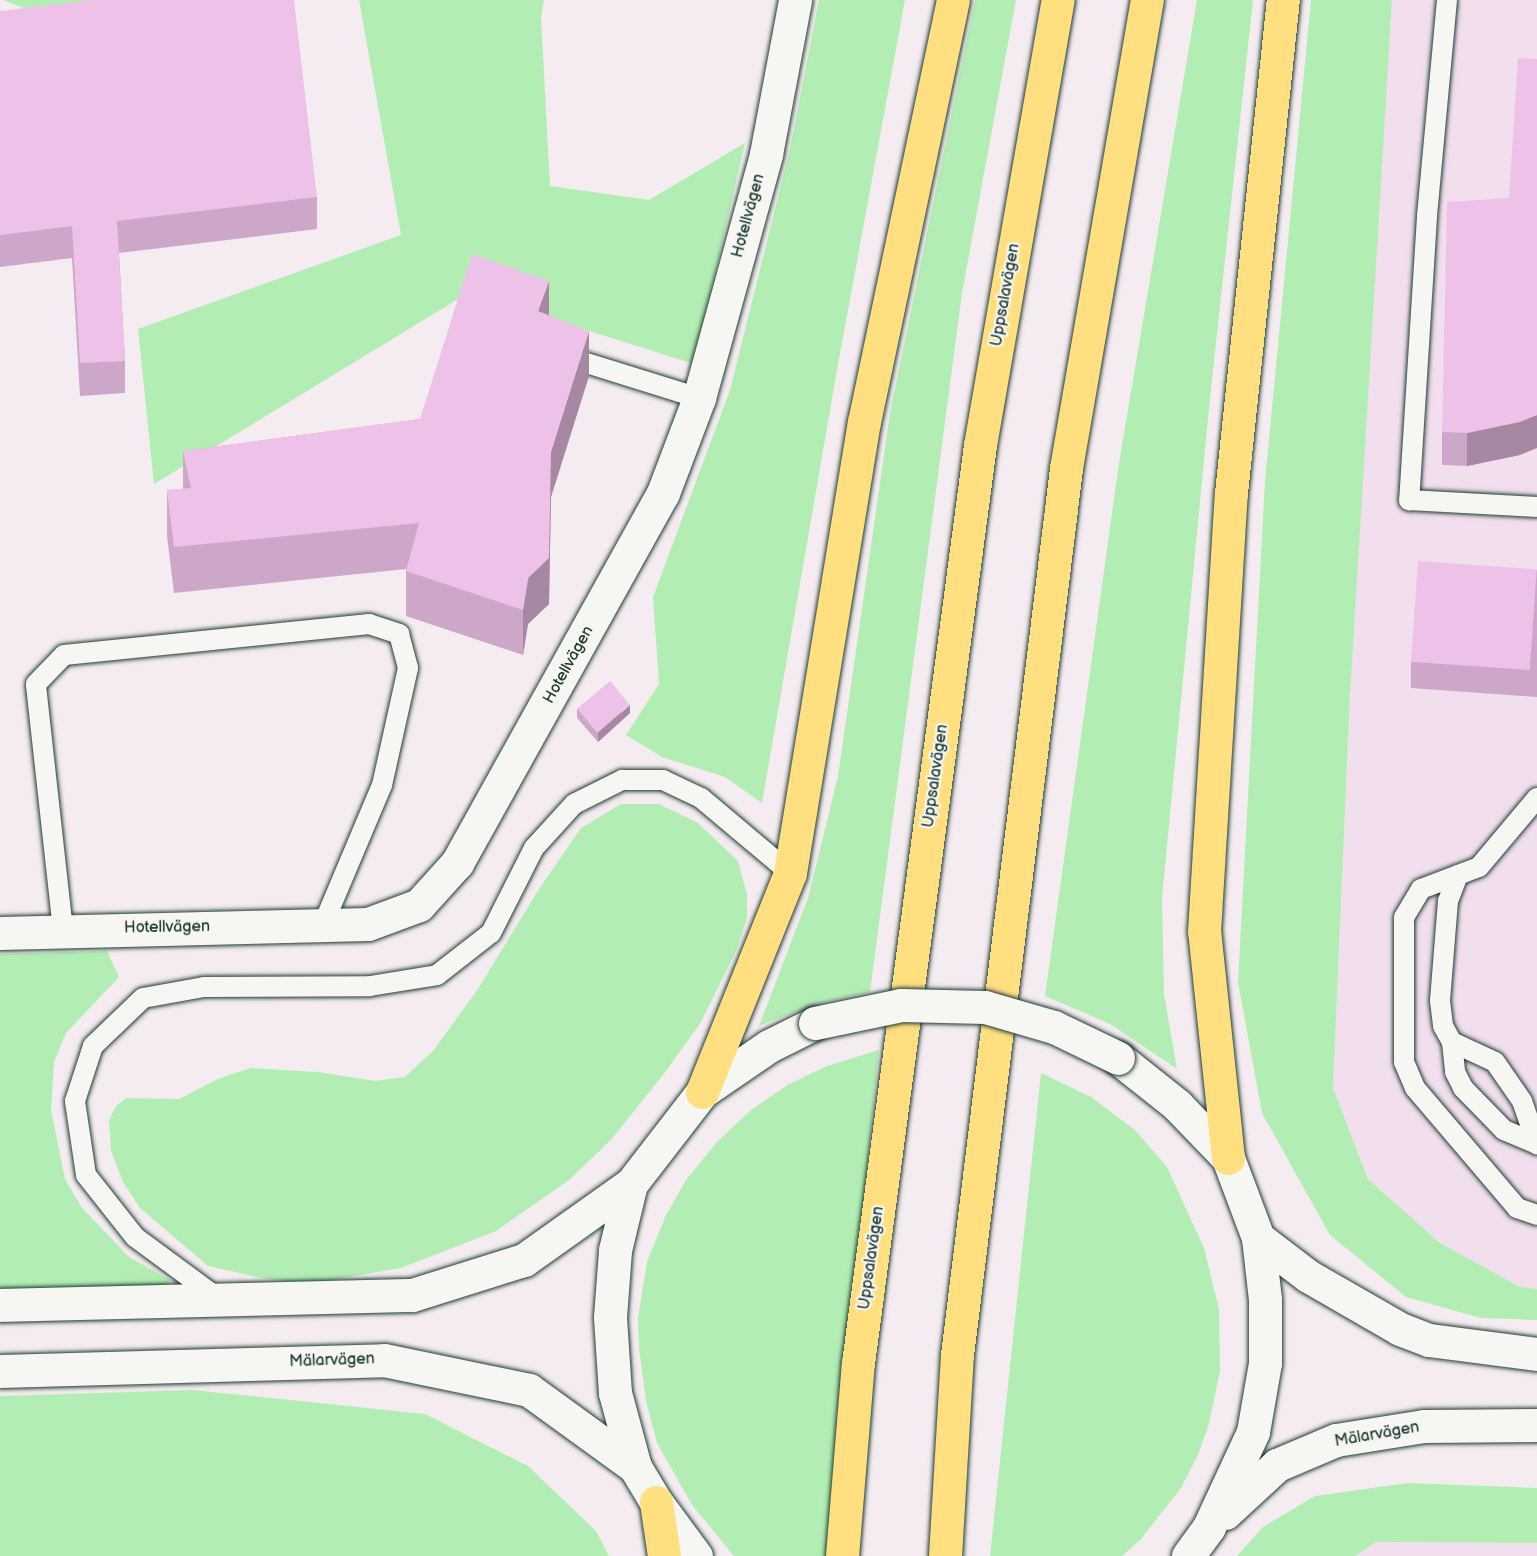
<!DOCTYPE html>
<html>
<head>
<meta charset="utf-8">
<style>
  body { margin:0 }
  #map { position:relative; width:1537px; height:1556px; overflow:hidden; background:#f4ecf0; font-family:"Balsamiq Sans",sans-serif }
  div>[style] { position:absolute }
  .built>* { inset:0; background:#f2dfee }
  .green>* { inset:0; background:#b2eeb3 }
  .roads { filter:drop-shadow(0 0 2px #1f3d34) drop-shadow(0 0 2px #1f3d34) }
  .lane>* { height:20px; margin:-10px; padding:0 10px; transform-origin:10px; border-radius:10px; background:#f6f6f2 }
  .street>* { height:33px; margin:-16.5px; padding:0 16.5px; transform-origin:16.5px; border-radius:16.5px; background:#f6f6f2 }
  .secondary>* { height:33px; margin:-16.5px; padding:0 16.5px; transform-origin:16.5px; border-radius:16.5px; background:#f6f6f2 }
  .highway>* { height:33px; margin:-16.5px; padding:0 16.5px; transform-origin:16.5px; border-radius:16.5px; background:#ffdf80 }
  .bridges { filter:drop-shadow(0 0 2px #1f3d34) drop-shadow(0 0 2px #1f3d34) }
  .secondary-bridge>* { height:33px; margin:-16.5px; padding:0 16.5px; transform-origin:16.5px; border-radius:16.5px; background:#f6f6f2 }
  .wall>* { inset:0; background:#cda7c8 }
  .shaded-wall>* { inset:0; background:#a788a2 }
  .building>* { inset:0; background:#eec2e8; transform-origin:0 0 }
  span { translate:-50% -50%; white-space:nowrap; text-align:center; line-height:1.15; -webkit-text-stroke:4.5px #f6f6f2; paint-order:stroke }
  .street-label { font-size:16px; color:#1f3d34 }
</style>
</head>
<body>
<div id="map">
  <div class="built">
    <div style="clip-path:polygon(1392px 0,1537px 0,1537px 1289px,1520px 1288px,1440px 1243px,1368px 1179px,1333px 1088px,1361px 457px)"></div>
    <div style="clip-path:polygon(1376px 1542px,1537px 1543px,1537px 1556px,1355px 1556px)"></div>
  </div>
  <div class="green">
    <div style="clip-path:polygon(3px 0,193px 0,52px 19px)"></div>
    <div style="clip-path:polygon(359px 0,544px 0,541px 17px,550px 186px,649px 200px,745px 143px,694px 364px,468px 293px,154px 484px,138px 329px,401px 235px)"></div>
    <div style="clip-path:polygon(819px 0,905px 0,837px 370px,762px 803px,725px 777px,662px 757px,626px 735px,659px 684px,653px 597px,730px 390px,790px 149px)"></div>
    <div style="clip-path:polygon(975px 0,1016px 0,962px 293px,870px 992px,815px 1004px,759px 1026px,808px 898px,838px 776px,890px 413px)"></div>
    <div style="clip-path:polygon(1197px 0,1253px 0,1209px 408px,1162px 898px,1164px 994px,1177px 1069px,1110px 1024px,1045px 996px,1119px 463px)"></div>
    <div style="clip-path:polygon(1311px 0,1392px 0,1350px 696px,1333px 1088px,1368px 1179px,1440px 1243px,1520px 1287px,1537px 1289px,1537px 1320px,1481px 1318px,1406px 1297px,1330px 1235px,1262px 1113px,1238px 982px,1265px 481px)"></div>
    <div style="clip-path:polygon(621px 804px,659px 804px,698px 823px,738px 861px,747px 894px,747px 918px,737px 949px,701px 1022px,666px 1071px,611px 1140px,569px 1180px,496px 1231px,401px 1268px,308px 1284px,262px 1278px,208px 1266px,140px 1208px,123px 1182px,111px 1151px,109px 1120px,116px 1106px,126px 1098px,179px 1099px,220px 1078px,251px 1068px,318px 1072px,375px 1081px,405px 1077px,433px 1051px,478px 989px,539px 889px,581px 828px)"></div>
    <div style="clip-path:polygon(107px 951px,119px 977px,66px 1033px,54px 1062px,51px 1110px,65px 1179px,82px 1208px,129px 1257px,170px 1280px,157px 1293px,0 1289px,0 954px)"></div>
    <div style="clip-path:polygon(879px 1050px,827px 1556px,734px 1556px,692px 1505px,657px 1443px,646px 1401px,639px 1348px,638px 1318px,647px 1262px,666px 1215px,686px 1180px,717px 1142px,751px 1110px,789px 1084px,827px 1066px)"></div>
    <div style="clip-path:polygon(1041px 1073px,1091px 1097px,1135px 1130px,1167px 1167px,1204px 1248px,1219px 1309px,1220px 1371px,1209px 1424px,1198px 1455px,1181px 1488px,1141px 1539px,1122px 1556px,990px 1556px)"></div>
    <div style="clip-path:polygon(193px 1390px,425px 1414px,528px 1466px,596px 1531px,609px 1556px,0 1556px,0 1396px)"></div>
    <div style="clip-path:polygon(1408px 1483px,1537px 1488px,1537px 1543px,1376px 1542px,1355px 1556px,1237px 1556px,1263px 1527px,1315px 1496px)"></div>
  </div>
  <div class="roads">
    <div class="lane">
      <div style="left:1447px;top:0;width:218px;rotate:95.3deg"></div>
      <div style="left:1427px;top:217px;width:284px;rotate:93.6deg"></div>
      <div style="left:1409px;top:500px;width:128px;rotate:3.1deg"></div>
      <div style="left:564px;top:356px;width:141px;rotate:17.3deg"></div>
      <div style="left:1537px;top:798px;width:90px;rotate:130deg"></div>
      <div style="left:1479px;top:867px;width:62px;rotate:159.2deg"></div>
      <div style="left:1421px;top:889px;width:33px;rotate:121deg"></div>
      <div style="left:1404px;top:917px;width:145px;rotate:90deg"></div>
      <div style="left:1404px;top:1062px;width:28px;rotate:67deg"></div>
      <div style="left:1415px;top:1088px;width:157px;rotate:49.6deg"></div>
      <div style="left:1517px;top:1208px;width:21px;rotate:19deg"></div>
      <div style="left:1458px;top:875px;width:28px;rotate:111deg"></div>
      <div style="left:1448px;top:901px;width:100px;rotate:94.6deg"></div>
      <div style="left:1440px;top:1001px;width:25px;rotate:83deg"></div>
      <div style="left:1443px;top:1026px;width:18px;rotate:61deg"></div>
      <div style="left:1452px;top:1042px;width:47px;rotate:24.9deg"></div>
      <div style="left:1495px;top:1062px;width:47px;rotate:55.3deg"></div>
      <div style="left:1522px;top:1101px;width:46px;rotate:70.8deg"></div>
      <div style="left:63px;top:930px;width:247px;rotate:-96.3deg"></div>
      <div style="left:36px;top:684px;width:40px;rotate:-46deg"></div>
      <div style="left:64px;top:655px;width:307px;rotate:-5.8deg"></div>
      <div style="left:369px;top:624px;width:32px;rotate:18deg"></div>
      <div style="left:399px;top:634px;width:35px;rotate:75deg"></div>
      <div style="left:408px;top:668px;width:120px;rotate:102.5deg"></div>
      <div style="left:382px;top:785px;width:152px;rotate:112.9deg"></div>
      <div style="left:1452px;top:1042px;width:30px;rotate:84deg"></div>
      <div style="left:1455px;top:1072px;width:18px;rotate:63deg"></div>
      <div style="left:1463px;top:1088px;width:59px;rotate:45.7deg"></div>
      <div style="left:1504px;top:1130px;width:36px;rotate:23deg"></div>
      <div style="left:219px;top:1299px;width:104px;rotate:-143.6deg"></div>
      <div style="left:135px;top:1237px;width:79px;rotate:-128.3deg"></div>
      <div style="left:86px;top:1175px;width:75px;rotate:-98.5deg"></div>
      <div style="left:75px;top:1101px;width:58px;rotate:-71.9deg"></div>
      <div style="left:93px;top:1046px;width:69px;rotate:-43.8deg"></div>
      <div style="left:143px;top:998px;width:62px;rotate:-10.2deg"></div>
      <div style="left:204px;top:987px;width:166px;rotate:-0.3deg"></div>
      <div style="left:370px;top:986px;width:68px;rotate:-9.3deg"></div>
      <div style="left:437px;top:975px;width:68px;rotate:-37.9deg"></div>
      <div style="left:491px;top:933px;width:95px;rotate:-63.2deg"></div>
      <div style="left:534px;top:848px;width:59px;rotate:-47.7deg"></div>
      <div style="left:574px;top:804px;width:54px;rotate:-26.6deg"></div>
      <div style="left:622px;top:780px;width:41px"></div>
      <div style="left:663px;top:780px;width:42px;rotate:25.3deg"></div>
      <div style="left:701px;top:798px;width:116px;rotate:40.1deg"></div>
    </div>
    <div class="street">
      <div style="left:0;top:933px;width:368px;rotate:-1.4deg"></div>
      <div style="left:368px;top:924px;width:54px;rotate:-20.4deg"></div>
      <div style="left:419px;top:905px;width:57px;rotate:-47.9deg"></div>
      <div style="left:457px;top:863px;width:423px;rotate:-60.9deg"></div>
      <div style="left:663px;top:493px;width:102px;rotate:-69.2deg"></div>
      <div style="left:699px;top:398px;width:253px;rotate:-74.6deg"></div>
      <div style="left:766px;top:154px;width:157px;rotate:-79.3deg"></div>
    </div>
    <div class="secondary">
      <div style="left:1118px;top:1058px;width:75px;rotate:38.5deg"></div>
      <div style="left:1177px;top:1105px;width:74px;rotate:46.1deg"></div>
      <div style="left:1228px;top:1158px;width:85px;rotate:69.4deg"></div>
      <div style="left:1258px;top:1238px;width:61px;rotate:83.5deg"></div>
      <div style="left:1265px;top:1299px;width:64px;rotate:90deg"></div>
      <div style="left:1265px;top:1363px;width:70px;rotate:99.9deg"></div>
      <div style="left:1253px;top:1432px;width:105px;rotate:114.9deg"></div>
      <div style="left:1209px;top:1527px;width:36px;rotate:126deg"></div>
      <div style="left:1258px;top:1238px;width:63px;rotate:37.2deg"></div>
      <div style="left:1308px;top:1276px;width:106px;rotate:29.9deg"></div>
      <div style="left:1400px;top:1329px;width:31px;rotate:21deg"></div>
      <div style="left:1429px;top:1340px;width:109px;rotate:7.4deg"></div>
      <div style="left:0;top:1305px;width:412px;rotate:-1.4deg"></div>
      <div style="left:412px;top:1295px;width:117px;rotate:-17.4deg"></div>
      <div style="left:524px;top:1260px;width:131px;rotate:-35.4deg"></div>
      <div style="left:0;top:1371px;width:384px;rotate:-1.6deg"></div>
      <div style="left:384px;top:1360px;width:148px;rotate:11.7deg"></div>
      <div style="left:529px;top:1390px;width:131px;rotate:36deg"></div>
      <div style="left:1225px;top:1513px;width:71px;rotate:-42.7deg"></div>
      <div style="left:1277px;top:1465px;width:64px;rotate:-23deg"></div>
      <div style="left:1336px;top:1440px;width:89px;rotate:-9deg"></div>
      <div style="left:1424px;top:1426px;width:113px;rotate:-0.5deg"></div>
      <div style="left:696px;top:1556px;width:67px;rotate:-126.5deg"></div>
      <div style="left:656px;top:1502px;width:41px;rotate:-121deg"></div>
      <div style="left:635px;top:1467px;width:77px;rotate:-105.1deg"></div>
      <div style="left:615px;top:1393px;width:76px;rotate:-93.8deg"></div>
      <div style="left:610px;top:1317px;width:67px;rotate:-85.7deg"></div>
      <div style="left:615px;top:1250px;width:68px;rotate:-76.4deg"></div>
      <div style="left:631px;top:1184px;width:116px;rotate:-52.3deg"></div>
      <div style="left:702px;top:1092px;width:81px;rotate:-34.5deg"></div>
      <div style="left:769px;top:1046px;width:51px;rotate:-26.6deg"></div>
    </div>
    <div class="highway">
      <div style="left:702px;top:1092px;width:236px;rotate:-68.1deg"></div>
      <div style="left:790px;top:873px;width:457px;rotate:-80.7deg"></div>
      <div style="left:864px;top:422px;width:431px;rotate:-78.1deg"></div>
      <div style="left:1228px;top:1158px;width:228px;rotate:-96deg"></div>
      <div style="left:1204px;top:931px;width:439px;rotate:-86.5deg"></div>
      <div style="left:1231px;top:493px;width:496px;rotate:-84deg"></div>
      <div style="left:656px;top:1502px;width:55px;rotate:81.6deg"></div>
      <div style="left:842px;top:1556px;width:194px;rotate:-85.3deg"></div>
      <div style="left:858px;top:1363px;width:926px;rotate:-82.43deg"></div>
      <div style="left:980px;top:445px;width:452px;rotate:-80.1deg"></div>
      <div style="left:945px;top:1556px;width:201px;rotate:-86.6deg"></div>
      <div style="left:957px;top:1355px;width:894px;rotate:-82.99deg"></div>
      <div style="left:1066px;top:468px;width:475px;rotate:-80.2deg"></div>
    </div>
  </div>
  <div class="bridges">
    <div class="secondary-bridge">
      <div style="left:815px;top:1023px;width:88px;rotate:-11.8deg"></div>
      <div style="left:901px;top:1005px;width:84px;rotate:1.4deg"></div>
      <div style="left:985px;top:1007px;width:72px;rotate:16.2deg"></div>
      <div style="left:1054px;top:1027px;width:71px;rotate:25.8deg"></div>
    </div>
  </div>
  <div class="wall">
    <div style="clip-path:polygon(0 11px,317px 197px,317px 229px,119px 253px,125px 361px,125px 393px,80px 396px,72px 258px,0 267px)"></div>
    <div style="clip-path:polygon(1509px 198px,1520px 455px,1467px 466px,1442px 465px,1442px 432px)"></div>
    <div style="clip-path:polygon(549px 315px,589px 376px,551px 497px,549px 604px,528px 624px,523px 655px,406px 616px,406px 569px,174px 593px,167px 536px,167px 490px,183px 489px,183px 451px,420px 419px)"></div>
    <div style="clip-path:polygon(1537px 570px,1537px 697px,1411px 688px,1411px 662px)"></div>
    <div style="clip-path:polygon(577px 709px,630px 713px,598px 742px,577px 718px)"></div>
  </div>
  <div class="shaded-wall">
    <div style="clip-path:polygon(549px 281px,549px 326px,538px 311px)"></div>
    <div style="clip-path:polygon(589px 331px,589px 376px,551px 497px,549px 604px,528px 624px,523px 655px,523px 610px,551px 452px)"></div>
    <div style="clip-path:polygon(1537px 415px,1537px 448px,1520px 455px,1467px 466px,1467px 433px)"></div>
    <div style="clip-path:polygon(630px 705px,630px 713px,598px 742px,598px 733px)"></div>
  </div>
  <div class="building">
    <div style="clip-path:polygon(93px 0,294px 0,317px 197px,117px 221px,125px 361px,80px 363px,72px 226px,0 235px,0 11px)"></div>
    <div style="clip-path:polygon(1518px 58px,1537px 59px,1537px 415px,1520px 422px,1467px 433px,1442px 432px,1447px 202px,1509px 198px)"></div>
    <div style="clip-path:polygon(472px 254px,549px 281px,538px 311px,589px 331px,551px 452px,549px 558px,528px 578px,523px 610px,406px 571px,419px 523px,174px 547px,167px 490px,191px 488px,183px 451px,420px 419px)"></div>
    <div style="left:1418px;top:561px;width:119px;height:101px;rotate:4deg"></div>
    <div style="left:610px;top:681px;width:31px;height:43px;rotate:50deg"></div>
  </div>
  <div class="street-label">
    <span style="left:749px;top:216px;rotate:-75deg">Hotellvägen</span>
    <span style="left:1006px;top:295px;rotate:-80deg">Uppsalavägen</span>
    <span style="left:569px;top:665px;rotate:-61deg">Hotellvägen</span>
    <span style="left:936px;top:776px;rotate:-82deg">Uppsalavägen</span>
    <span style="left:167px;top:928px;rotate:-1deg">Hotellvägen</span>
    <span style="left:872px;top:1258px;rotate:-82deg">Uppsalavägen</span>
    <span style="left:332px;top:1361px;rotate:-2deg">Mälarvägen</span>
    <span style="left:1377px;top:1435px;rotate:-10deg">Mälarvägen</span>
  </div>
</div>
</body>
</html>
